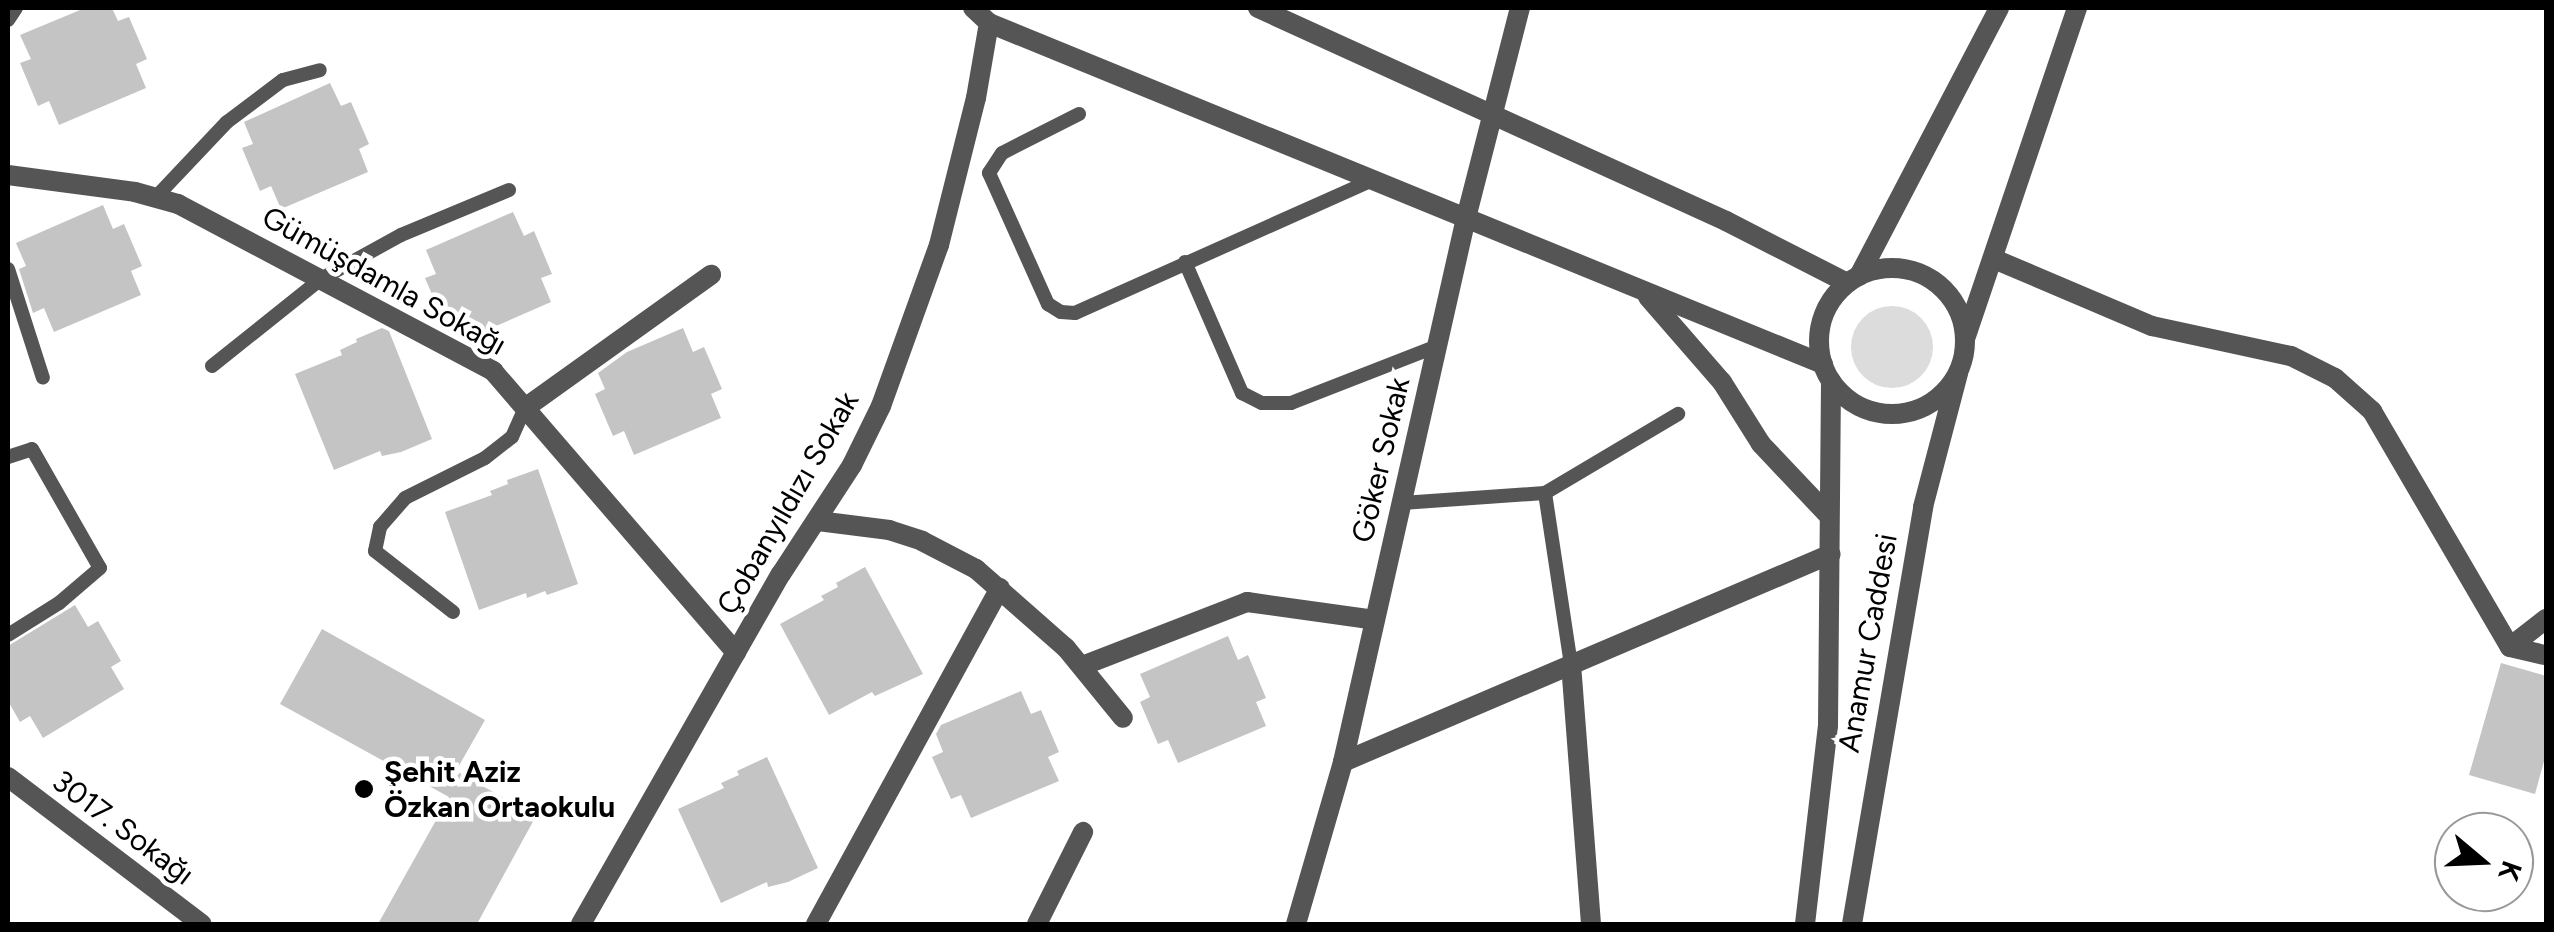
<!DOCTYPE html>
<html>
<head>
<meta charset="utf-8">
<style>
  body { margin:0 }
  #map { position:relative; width:2554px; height:932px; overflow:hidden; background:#fff; font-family:Figtree,sans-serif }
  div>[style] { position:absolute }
  .green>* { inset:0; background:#dcdcdc }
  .round { border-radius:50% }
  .building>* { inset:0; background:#c4c4c4 }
  .service>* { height:14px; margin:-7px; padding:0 7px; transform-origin:7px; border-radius:7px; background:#555 }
  .minor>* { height:20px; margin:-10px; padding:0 10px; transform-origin:10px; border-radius:10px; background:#555 }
  .tertiary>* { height:20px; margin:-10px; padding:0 10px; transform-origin:10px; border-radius:10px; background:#555 }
  .tertiary>.ring { margin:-10px; padding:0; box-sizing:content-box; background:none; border:20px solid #555; border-radius:50% }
  .dots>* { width:28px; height:28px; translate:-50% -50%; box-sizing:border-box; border:5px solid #fff; border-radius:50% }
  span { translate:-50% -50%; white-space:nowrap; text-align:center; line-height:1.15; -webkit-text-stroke:9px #fff; paint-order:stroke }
  .street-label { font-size:30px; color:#000 }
  .poi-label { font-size:30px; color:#000; font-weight:700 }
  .left { translate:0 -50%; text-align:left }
  .frame { position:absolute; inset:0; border:10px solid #000; pointer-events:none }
  .north { position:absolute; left:2434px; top:812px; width:100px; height:100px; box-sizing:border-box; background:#fff; border:2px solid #999; border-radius:50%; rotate:109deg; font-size:28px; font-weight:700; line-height:40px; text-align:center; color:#000 }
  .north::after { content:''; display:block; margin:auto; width:35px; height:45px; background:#000; clip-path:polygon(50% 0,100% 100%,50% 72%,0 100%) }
</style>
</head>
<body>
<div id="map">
  <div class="green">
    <div class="round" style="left:1851px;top:306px;width:82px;height:82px"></div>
  </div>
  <div class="building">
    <div style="clip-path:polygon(85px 8px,112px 8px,118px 21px,129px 17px,147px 59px,136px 64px,146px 88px,59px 125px,49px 101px,38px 106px,20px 63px,31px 59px,20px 35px)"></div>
    <div style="clip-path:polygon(330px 83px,341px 106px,351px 102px,369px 144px,359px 149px,368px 172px,281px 209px,271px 186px,260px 191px,242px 148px,253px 144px,244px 122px)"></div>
    <div style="clip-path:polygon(103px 205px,113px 229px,124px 224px,142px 266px,131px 271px,141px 295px,54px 332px,44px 308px,33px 313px,19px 269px,26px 266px,16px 243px)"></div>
    <div style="clip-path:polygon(513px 212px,524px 236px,534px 231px,552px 274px,541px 278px,551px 302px,464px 340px,454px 316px,443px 320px,425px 278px,436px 274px,426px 250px)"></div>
    <div style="clip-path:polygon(382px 328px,389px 331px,432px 439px,401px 452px,382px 456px,380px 451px,334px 470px,295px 374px,342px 355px,340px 350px,357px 342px,356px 339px)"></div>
    <div style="clip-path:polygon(683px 328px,693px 352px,704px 347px,722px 389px,711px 394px,721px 418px,634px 455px,624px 431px,613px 436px,595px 394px,605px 389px,598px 373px,627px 352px)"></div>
    <div style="clip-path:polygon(538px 469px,578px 584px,547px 595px,545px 591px,527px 598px,526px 593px,479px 610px,445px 512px,492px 495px,490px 491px,508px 484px,507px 480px)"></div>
    <div style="clip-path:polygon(865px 567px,923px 674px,875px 696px,872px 692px,829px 715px,780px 624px,824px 600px,821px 596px,838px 587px,836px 583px)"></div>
    <div style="clip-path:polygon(75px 605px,88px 627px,98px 621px,121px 661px,111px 667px,124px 689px,43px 738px,30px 716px,20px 722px,8px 701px,8px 646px)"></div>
    <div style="clip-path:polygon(322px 629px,485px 720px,456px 771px,536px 816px,477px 924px,378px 924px,449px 797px,280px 704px)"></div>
    <div style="clip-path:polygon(1228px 636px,1238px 660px,1248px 655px,1266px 698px,1256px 702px,1266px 726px,1178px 763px,1168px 740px,1158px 744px,1140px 702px,1150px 697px,1140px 674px)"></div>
    <div style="clip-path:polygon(2501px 663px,2546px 676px,2546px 754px,2535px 794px,2469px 775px)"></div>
    <div style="clip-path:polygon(1021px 691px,1031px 714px,1041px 710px,1059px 752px,1048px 757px,1059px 781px,971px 818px,961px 795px,951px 799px,932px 757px,943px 752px,936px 734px,941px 725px)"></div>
    <div style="clip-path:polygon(767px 757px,818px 868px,788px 882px,768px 887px,767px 882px,721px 903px,678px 809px,724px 788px,721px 783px,739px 775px,737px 771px)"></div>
  </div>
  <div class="service">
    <div style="left:8px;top:20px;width:14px;rotate:-56deg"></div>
    <div style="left:1079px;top:114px;width:86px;rotate:153.1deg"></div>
    <div style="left:1002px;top:153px;width:24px;rotate:123deg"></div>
    <div style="left:989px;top:173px;width:144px;rotate:65.8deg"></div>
    <div style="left:1048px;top:304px;width:15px;rotate:32deg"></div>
    <div style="left:1061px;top:312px;width:14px;rotate:4deg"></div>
    <div style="left:1075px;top:313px;width:325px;rotate:-24.1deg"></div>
    <div style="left:156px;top:197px;width:103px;rotate:-46.6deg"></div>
    <div style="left:227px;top:122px;width:70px;rotate:-36.9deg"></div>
    <div style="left:283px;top:80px;width:38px;rotate:-15deg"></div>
    <div style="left:1185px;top:262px;width:143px;rotate:66.5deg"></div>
    <div style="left:1242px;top:393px;width:22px;rotate:27deg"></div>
    <div style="left:1262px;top:403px;width:29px"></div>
    <div style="left:1291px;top:403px;width:157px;rotate:-21.3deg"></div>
    <div style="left:8px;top:269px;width:114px;rotate:72.2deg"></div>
    <div style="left:212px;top:366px;width:139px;rotate:-38.6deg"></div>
    <div style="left:321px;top:279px;width:91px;rotate:-28.8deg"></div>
    <div style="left:401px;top:235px;width:117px;rotate:-22.6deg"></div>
    <div style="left:8px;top:457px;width:25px;rotate:-18deg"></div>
    <div style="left:32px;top:449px;width:137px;rotate:60.3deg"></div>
    <div style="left:100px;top:568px;width:54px;rotate:139.5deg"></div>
    <div style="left:59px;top:603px;width:60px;rotate:147.9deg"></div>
    <div style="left:1545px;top:493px;width:173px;rotate:81.4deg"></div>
    <div style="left:1402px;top:503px;width:143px;rotate:-4deg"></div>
    <div style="left:1545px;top:493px;width:155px;rotate:-30.7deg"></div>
    <div style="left:453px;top:612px;width:99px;rotate:-142deg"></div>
    <div style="left:375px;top:551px;width:25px;rotate:-78deg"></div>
    <div style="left:380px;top:527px;width:38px;rotate:-49deg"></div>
    <div style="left:405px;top:498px;width:89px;rotate:-26.6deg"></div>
    <div style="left:485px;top:458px;width:34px;rotate:-38deg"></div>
    <div style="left:512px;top:437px;width:32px;rotate:-66deg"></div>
  </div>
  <div class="minor">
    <div style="left:8px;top:175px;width:128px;rotate:7.6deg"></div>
    <div style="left:135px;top:192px;width:45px;rotate:15.6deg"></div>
    <div style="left:178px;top:204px;width:357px;rotate:27.9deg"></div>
    <div style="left:493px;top:371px;width:372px;rotate:49.2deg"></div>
    <div style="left:1994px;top:259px;width:172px;rotate:23deg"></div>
    <div style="left:2152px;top:326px;width:142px;rotate:12.2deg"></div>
    <div style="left:2291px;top:356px;width:49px;rotate:26.6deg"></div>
    <div style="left:2335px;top:378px;width:50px;rotate:41.7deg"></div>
    <div style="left:2372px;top:411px;width:273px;rotate:59.7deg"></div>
    <div style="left:2510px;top:647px;width:37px;rotate:13deg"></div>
    <div style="left:525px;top:408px;width:229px;rotate:-35.6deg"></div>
    <div style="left:818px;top:521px;width:72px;rotate:7.2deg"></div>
    <div style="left:889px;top:530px;width:35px;rotate:18deg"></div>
    <div style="left:922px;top:541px;width:61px;rotate:27.4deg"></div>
    <div style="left:976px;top:569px;width:120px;rotate:41.3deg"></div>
    <div style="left:1066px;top:648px;width:90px;rotate:50.8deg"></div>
    <div style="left:2510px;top:647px;width:46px;rotate:-37.9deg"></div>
    <div style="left:1571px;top:664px;width:261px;rotate:85.6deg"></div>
    <div style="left:1082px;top:666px;width:177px;rotate:-21.2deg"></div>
    <div style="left:1247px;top:602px;width:129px;rotate:8deg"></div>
    <div style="left:1343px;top:762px;width:530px;rotate:-23.09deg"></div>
    <div style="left:8px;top:777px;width:243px;rotate:37.2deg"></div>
    <div style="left:581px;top:924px;width:403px;rotate:-60.3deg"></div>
    <div style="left:781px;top:574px;width:130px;rotate:-56.9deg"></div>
    <div style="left:852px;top:465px;width:66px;rotate:-63.8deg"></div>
    <div style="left:881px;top:406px;width:171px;rotate:-70.2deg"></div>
    <div style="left:939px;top:245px;width:152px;rotate:-75.9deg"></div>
    <div style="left:976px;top:98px;width:76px;rotate:-80.2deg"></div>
    <div style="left:816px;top:924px;width:383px;rotate:-61.3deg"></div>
    <div style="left:1037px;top:924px;width:103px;rotate:-63.4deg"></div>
    <div style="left:1296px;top:924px;width:169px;rotate:-73.8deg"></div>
    <div style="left:1343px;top:762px;width:558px;rotate:-77.26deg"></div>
    <div style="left:1466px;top:218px;width:217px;rotate:-75.6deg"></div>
  </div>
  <div class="tertiary">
    <div style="left:973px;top:8px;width:22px;rotate:43deg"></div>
    <div style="left:989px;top:23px;width:901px;rotate:22.24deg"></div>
    <div style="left:1258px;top:8px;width:514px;rotate:24.47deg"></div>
    <div style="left:1726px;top:221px;width:136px;rotate:27.1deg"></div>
    <div class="ring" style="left:1819px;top:268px;width:126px;height:126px"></div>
    <div style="left:1859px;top:276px;width:302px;rotate:-62.4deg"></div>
    <div style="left:1648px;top:297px;width:113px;rotate:49deg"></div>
    <div style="left:1722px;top:382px;width:73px;rotate:57.8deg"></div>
    <div style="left:1761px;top:444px;width:99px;rotate:46.6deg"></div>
    <div style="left:1966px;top:336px;width:346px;rotate:-71.3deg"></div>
    <div style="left:1805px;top:924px;width:199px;rotate:-83.4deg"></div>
    <div style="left:1828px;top:726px;width:345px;rotate:-89.5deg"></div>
    <div style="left:1852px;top:924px;width:423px;rotate:-80.3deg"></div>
    <div style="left:1923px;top:507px;width:138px;rotate:-75.3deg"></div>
  </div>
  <div class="dots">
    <div style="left:364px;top:789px;background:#000"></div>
  </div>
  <div class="street-label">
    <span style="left:384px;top:281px;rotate:29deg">Gümüşdamla Sokağı</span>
    <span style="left:1381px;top:460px;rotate:-77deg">Göker Sokak</span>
    <span style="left:788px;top:503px;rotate:-60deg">Çobanyıldızı Sokak</span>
    <span style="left:1868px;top:643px;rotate:-80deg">Anamur Caddesi</span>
    <span style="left:123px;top:828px;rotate:37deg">3017. Sokağı</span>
  </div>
  <div class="poi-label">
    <span class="left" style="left:384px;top:789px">Şehit Aziz<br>Özkan Ortaokulu</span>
  </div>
  <div class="frame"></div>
  <div class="north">K</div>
</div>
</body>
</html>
